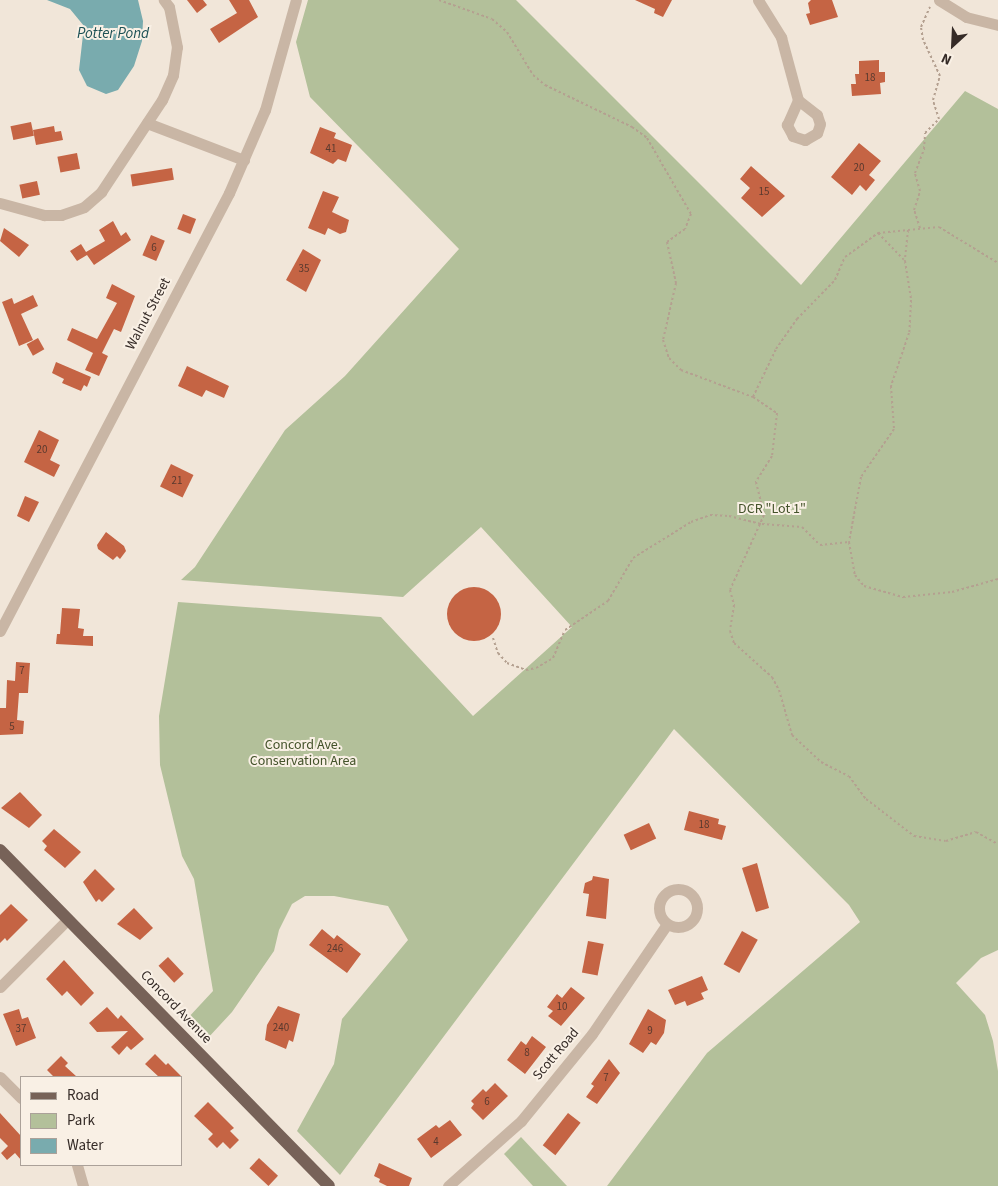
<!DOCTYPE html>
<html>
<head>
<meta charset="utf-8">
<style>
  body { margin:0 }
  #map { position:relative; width:998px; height:1186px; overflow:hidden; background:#f1e6d9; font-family:"Source Sans 3",sans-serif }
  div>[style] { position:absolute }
  .green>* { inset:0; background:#b3c09a }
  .water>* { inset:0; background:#79abae }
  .building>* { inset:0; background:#c56444; transform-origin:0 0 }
  .round { border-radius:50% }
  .path>* { height:2px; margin-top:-1px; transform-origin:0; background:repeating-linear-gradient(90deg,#b4a090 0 2.5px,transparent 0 5px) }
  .minor>* { height:11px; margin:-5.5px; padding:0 5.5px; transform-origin:5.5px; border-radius:5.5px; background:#c9b6a5 }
  .minor>.ring { margin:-5.5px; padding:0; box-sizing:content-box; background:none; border:11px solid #c9b6a5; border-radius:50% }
  .major>* { height:12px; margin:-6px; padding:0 6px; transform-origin:6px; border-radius:6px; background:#776258 }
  span { translate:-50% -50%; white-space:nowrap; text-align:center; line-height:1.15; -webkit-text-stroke:4px #f9f0e5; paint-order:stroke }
  .number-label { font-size:11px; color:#59392e }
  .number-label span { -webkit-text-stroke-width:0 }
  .street-label { font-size:14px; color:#352b27 }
  .park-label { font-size:14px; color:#44532b }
  .water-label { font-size:15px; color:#1d5155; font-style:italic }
  .legend { position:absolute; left:20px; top:1076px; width:162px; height:90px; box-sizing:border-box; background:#f9f0e5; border:1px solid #aba199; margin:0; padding:6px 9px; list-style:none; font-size:15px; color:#352b27 }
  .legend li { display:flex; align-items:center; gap:10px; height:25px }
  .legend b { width:25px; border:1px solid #aba199 }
  .north { position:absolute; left:928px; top:20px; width:50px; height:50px; -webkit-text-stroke:4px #f9f0e5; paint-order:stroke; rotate:205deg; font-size:14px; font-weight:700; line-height:20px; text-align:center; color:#352b27 }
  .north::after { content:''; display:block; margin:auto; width:18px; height:22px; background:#352b27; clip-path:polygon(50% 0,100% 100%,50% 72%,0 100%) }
</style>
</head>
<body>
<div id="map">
  <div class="green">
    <div style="clip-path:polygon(308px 0,516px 0,801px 285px,965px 91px,998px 109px,998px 950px,981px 958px,956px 983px,985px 1015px,993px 1041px,998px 1071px,998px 1186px,607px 1186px,707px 1053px,860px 922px,849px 905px,674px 729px,340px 1175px,297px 1131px,334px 1064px,342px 1019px,408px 940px,388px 906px,334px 896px,305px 896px,292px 904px,279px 930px,274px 951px,232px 1012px,207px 1039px,187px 1019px,213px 991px,194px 879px,182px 856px,160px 765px,159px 716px,178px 602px,381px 617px,473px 716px,572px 627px,481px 527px,403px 597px,181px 580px,195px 567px,285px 430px,345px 376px,459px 249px,310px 97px,296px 42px)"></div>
    <div style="clip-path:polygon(521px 1137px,567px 1186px,533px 1186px,504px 1154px)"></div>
  </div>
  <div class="water">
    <div style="clip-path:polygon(47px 0,138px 0,143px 21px,142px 41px,134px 66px,118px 90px,106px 94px,87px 86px,79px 70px,84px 26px,70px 9px)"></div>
  </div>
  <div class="building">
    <div style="clip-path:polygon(187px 0,203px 0,207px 5px,197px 13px)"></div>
    <div style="clip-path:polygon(229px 0,249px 0,258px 17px,219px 43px,210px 29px,237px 13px)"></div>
    <div style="clip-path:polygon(635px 0,672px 0,663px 17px,654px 13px,655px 9px)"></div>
    <div style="clip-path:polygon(811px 0,832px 0,838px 17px,810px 25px,806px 14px,810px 13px,808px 3px)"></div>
    <div style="clip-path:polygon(879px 60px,879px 72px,885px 72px,885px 82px,880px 83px,881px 94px,852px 96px,851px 84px,856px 84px,855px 74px,859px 74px,859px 61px)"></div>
    <div style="left:31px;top:122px;width:14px;height:21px;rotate:78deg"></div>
    <div style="clip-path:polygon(54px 126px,55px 132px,61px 131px,63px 140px,36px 145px,33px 130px)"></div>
    <div style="clip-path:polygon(320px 127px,336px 133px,334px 138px,352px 145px,346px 162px,338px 159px,333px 164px,310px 153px)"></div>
    <div style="clip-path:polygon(859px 143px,881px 161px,869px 175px,875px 180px,866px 191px,860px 185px,852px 195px,831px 177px)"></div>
    <div style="left:77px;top:153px;width:16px;height:20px;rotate:79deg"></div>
    <div style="clip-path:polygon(751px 166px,785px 196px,762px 217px,741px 198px,750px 188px,740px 179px)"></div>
    <div style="left:172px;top:168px;width:12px;height:42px;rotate:81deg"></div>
    <div style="left:37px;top:181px;width:14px;height:18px;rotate:78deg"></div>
    <div style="clip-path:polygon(323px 191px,339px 197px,332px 212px,349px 220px,346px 232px,340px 234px,328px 228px,325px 235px,308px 228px)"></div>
    <div style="left:183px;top:214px;width:14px;height:16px;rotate:21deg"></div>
    <div style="clip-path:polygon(113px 221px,121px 236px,126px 232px,131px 240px,94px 265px,87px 255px,77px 261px,70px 251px,81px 244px,86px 252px,105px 241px,99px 230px)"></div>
    <div style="clip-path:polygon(4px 228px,29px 245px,19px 257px,0 241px)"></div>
    <div style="left:151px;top:235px;width:15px;height:22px;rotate:23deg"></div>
    <div style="clip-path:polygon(303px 249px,321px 260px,306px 292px,286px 280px)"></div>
    <div style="clip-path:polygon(112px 284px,135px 296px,121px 332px,114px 329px,102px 353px,108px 356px,99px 376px,85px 370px,93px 353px,67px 340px,72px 328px,97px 339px,117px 303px,106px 298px)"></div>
    <div style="clip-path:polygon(33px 295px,38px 306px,21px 314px,33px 340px,19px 346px,2px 302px,12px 298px,14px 304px)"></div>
    <div style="left:38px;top:338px;width:13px;height:13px;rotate:61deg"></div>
    <div style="clip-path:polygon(56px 362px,91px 377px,87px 387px,84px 385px,81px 391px,62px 383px,64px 379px,52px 373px)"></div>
    <div style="clip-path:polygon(187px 366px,229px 386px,224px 398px,206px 390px,202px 397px,178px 386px)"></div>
    <div style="clip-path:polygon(39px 430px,59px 440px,50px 460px,60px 465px,54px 477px,24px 462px)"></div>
    <div style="left:171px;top:464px;width:25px;height:25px;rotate:26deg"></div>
    <div style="clip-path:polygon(25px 496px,39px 502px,29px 522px,17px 516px)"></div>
    <div style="clip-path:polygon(106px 532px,124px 546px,126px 551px,120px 559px,117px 556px,113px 560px,98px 549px,97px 545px)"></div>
    <div class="round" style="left:447px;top:587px;width:54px;height:54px"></div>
    <div style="clip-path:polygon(62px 608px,80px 609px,78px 628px,84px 629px,83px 636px,93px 636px,93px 646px,56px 644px,57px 634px,60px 634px)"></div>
    <div style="clip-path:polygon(16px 662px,30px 663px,28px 693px,19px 693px,17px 720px,24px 721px,23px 734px,0 735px,0 708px,6px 708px,7px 680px,15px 681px)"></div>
    <div style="clip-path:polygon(20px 792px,42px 815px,29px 828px,1px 808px)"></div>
    <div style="clip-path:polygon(689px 811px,719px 819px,718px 824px,726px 826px,722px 840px,684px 830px)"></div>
    <div style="left:649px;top:823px;width:17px;height:28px;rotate:65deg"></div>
    <div style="clip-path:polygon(54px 829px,81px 852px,65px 868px,44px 850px,47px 846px,42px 841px)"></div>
    <div style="clip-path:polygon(757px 863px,769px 908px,756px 912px,742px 868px)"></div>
    <div style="clip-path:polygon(95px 869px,115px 889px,102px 902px,99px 899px,96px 902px,83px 882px)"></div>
    <div style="clip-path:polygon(593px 876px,609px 879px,606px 919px,586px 916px,589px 894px,583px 893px,585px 883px,592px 880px)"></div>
    <div style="clip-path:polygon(11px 904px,28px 920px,7px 941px,5px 938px,0 943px,0 915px)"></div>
    <div style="clip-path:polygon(134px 908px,153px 928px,140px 940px,117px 924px)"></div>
    <div style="clip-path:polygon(322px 929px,334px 939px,337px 935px,361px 954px,347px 973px,309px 945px)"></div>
    <div style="left:742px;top:931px;width:18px;height:38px;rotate:29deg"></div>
    <div style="left:588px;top:941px;width:16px;height:32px;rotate:11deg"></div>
    <div style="left:168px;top:957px;width:23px;height:13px;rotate:47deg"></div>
    <div style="clip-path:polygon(64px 960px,94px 993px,81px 1006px,67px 991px,62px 996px,46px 979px)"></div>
    <div style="clip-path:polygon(702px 976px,708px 990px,701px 993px,704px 999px,687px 1006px,685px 1001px,675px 1005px,668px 990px)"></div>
    <div style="clip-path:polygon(571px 987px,585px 998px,561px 1026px,548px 1016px,553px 1011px,547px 1007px,557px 994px,562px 998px)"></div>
    <div style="clip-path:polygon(278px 1006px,300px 1014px,293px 1042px,289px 1040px,286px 1049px,265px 1040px,267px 1025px)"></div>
    <div style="clip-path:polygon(107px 1007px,118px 1019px,121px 1015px,144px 1039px,131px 1050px,127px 1046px,119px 1055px,111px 1047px,128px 1031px,97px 1032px,89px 1023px)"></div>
    <div style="clip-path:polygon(19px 1009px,22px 1019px,28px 1017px,36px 1038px,16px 1046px,3px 1014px)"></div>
    <div style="clip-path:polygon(648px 1009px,666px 1020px,664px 1033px,656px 1045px,651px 1042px,643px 1053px,629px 1044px)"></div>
    <div style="clip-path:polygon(532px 1036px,546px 1047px,525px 1074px,507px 1060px,521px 1041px,526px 1045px)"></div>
    <div style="clip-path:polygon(155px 1054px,166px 1065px,168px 1063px,182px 1077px,159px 1077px,145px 1064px)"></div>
    <div style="clip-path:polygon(61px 1056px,68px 1063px,65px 1066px,77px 1077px,54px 1077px,47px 1070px)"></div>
    <div style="clip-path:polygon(609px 1059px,620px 1073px,597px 1104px,586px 1097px,594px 1086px,591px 1084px)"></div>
    <div style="clip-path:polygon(495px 1083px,508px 1096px,483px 1120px,471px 1108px,474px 1104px,471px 1101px,483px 1089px,486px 1092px)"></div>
    <div style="clip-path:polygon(208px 1102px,234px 1128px,230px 1131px,239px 1140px,230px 1149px,223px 1142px,217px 1148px,208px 1139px,213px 1134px,194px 1116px)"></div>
    <div style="clip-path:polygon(0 1113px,21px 1136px,21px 1160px,15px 1153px,7px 1160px,1px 1153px,8px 1146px,0 1138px)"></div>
    <div style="left:568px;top:1113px;width:16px;height:41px;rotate:38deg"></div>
    <div style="clip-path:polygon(450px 1120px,462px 1135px,431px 1158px,417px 1139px,436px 1125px,439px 1128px)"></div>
    <div style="left:259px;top:1158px;width:26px;height:14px;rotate:43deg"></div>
    <div style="clip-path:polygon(379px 1163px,412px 1178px,409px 1186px,387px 1186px,379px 1182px,380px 1179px,374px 1176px)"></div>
  </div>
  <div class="path">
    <div style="left:439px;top:0;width:56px;rotate:19.7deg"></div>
    <div style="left:492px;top:19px;width:20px;rotate:41deg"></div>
    <div style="left:507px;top:32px;width:50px;rotate:58.8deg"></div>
    <div style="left:533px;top:75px;width:16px;rotate:40deg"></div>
    <div style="left:545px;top:85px;width:97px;rotate:25.8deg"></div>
    <div style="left:632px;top:127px;width:19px;rotate:36deg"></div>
    <div style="left:647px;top:138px;width:88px;rotate:59.9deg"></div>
    <div style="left:691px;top:214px;width:16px;rotate:112deg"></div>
    <div style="left:685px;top:229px;width:22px;rotate:144deg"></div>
    <div style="left:667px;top:242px;width:42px;rotate:77.6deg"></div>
    <div style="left:676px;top:283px;width:58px;rotate:102.8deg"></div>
    <div style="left:663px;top:340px;width:19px;rotate:72deg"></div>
    <div style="left:669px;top:358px;width:17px;rotate:45deg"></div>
    <div style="left:681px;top:370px;width:77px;rotate:20.6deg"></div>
    <div style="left:753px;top:397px;width:29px;rotate:34deg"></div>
    <div style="left:777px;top:413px;width:43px;rotate:96.6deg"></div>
    <div style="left:772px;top:456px;width:31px;rotate:122deg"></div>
    <div style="left:756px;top:482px;width:34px;rotate:76deg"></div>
    <div style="left:764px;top:515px;width:82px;rotate:114.4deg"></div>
    <div style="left:730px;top:590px;width:16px;rotate:75deg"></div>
    <div style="left:734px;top:605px;width:26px;rotate:99deg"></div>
    <div style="left:730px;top:631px;width:13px;rotate:72deg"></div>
    <div style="left:734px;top:643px;width:51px;rotate:41.8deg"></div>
    <div style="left:772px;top:677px;width:15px;rotate:62deg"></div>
    <div style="left:779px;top:690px;width:47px;rotate:73.9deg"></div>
    <div style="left:792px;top:735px;width:40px;rotate:43deg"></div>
    <div style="left:821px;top:762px;width:31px;rotate:27deg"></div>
    <div style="left:849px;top:776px;width:29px;rotate:54deg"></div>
    <div style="left:866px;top:799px;width:61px;rotate:37.6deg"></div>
    <div style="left:914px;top:836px;width:32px;rotate:9deg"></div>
    <div style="left:946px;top:841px;width:31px;rotate:-17deg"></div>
    <div style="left:976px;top:832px;width:25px;rotate:29deg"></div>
    <div style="left:920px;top:228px;width:19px;rotate:-108deg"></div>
    <div style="left:914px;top:210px;width:20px;rotate:-72deg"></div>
    <div style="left:920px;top:191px;width:19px;rotate:-106deg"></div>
    <div style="left:915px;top:173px;width:26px;rotate:-69deg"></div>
    <div style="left:924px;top:149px;width:16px;rotate:-86deg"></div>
    <div style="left:925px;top:133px;width:20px;rotate:-45deg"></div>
    <div style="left:939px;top:119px;width:20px;rotate:-108deg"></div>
    <div style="left:933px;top:100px;width:25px;rotate:-74deg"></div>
    <div style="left:940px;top:76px;width:40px;rotate:-115deg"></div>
    <div style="left:923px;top:40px;width:13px;rotate:-99deg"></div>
    <div style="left:921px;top:27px;width:22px;rotate:-66deg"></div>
    <div style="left:908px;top:230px;width:31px;rotate:96deg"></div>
    <div style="left:905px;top:261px;width:39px;rotate:81deg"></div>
    <div style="left:911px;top:300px;width:33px;rotate:93deg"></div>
    <div style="left:909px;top:333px;width:56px;rotate:108.8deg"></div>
    <div style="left:891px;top:386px;width:43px;rotate:86deg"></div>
    <div style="left:894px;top:429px;width:58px;rotate:124.5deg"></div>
    <div style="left:861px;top:477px;width:66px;rotate:100.5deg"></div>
    <div style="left:849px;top:542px;width:34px;rotate:80deg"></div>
    <div style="left:855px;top:575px;width:14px;rotate:51deg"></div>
    <div style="left:864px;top:586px;width:41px;rotate:15.8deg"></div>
    <div style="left:903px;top:597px;width:49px;rotate:-5.8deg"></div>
    <div style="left:952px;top:592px;width:48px;rotate:-15.8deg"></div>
    <div style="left:878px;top:233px;width:37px;rotate:46deg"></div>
    <div style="left:753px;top:397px;width:53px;rotate:-64.4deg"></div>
    <div style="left:776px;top:349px;width:37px;rotate:-55deg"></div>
    <div style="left:797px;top:319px;width:54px;rotate:-45.7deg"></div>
    <div style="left:835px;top:280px;width:25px;rotate:-67deg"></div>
    <div style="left:845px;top:257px;width:41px;rotate:-36deg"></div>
    <div style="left:878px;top:233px;width:61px;rotate:-5.6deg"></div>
    <div style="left:939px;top:227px;width:69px;rotate:31.4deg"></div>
    <div style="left:493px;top:638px;width:16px;rotate:72deg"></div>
    <div style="left:498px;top:653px;width:13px;rotate:48deg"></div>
    <div style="left:507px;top:663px;width:20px;rotate:20deg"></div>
    <div style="left:526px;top:670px;width:10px;rotate:-11deg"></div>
    <div style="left:536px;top:668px;width:20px;rotate:-30deg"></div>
    <div style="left:553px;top:658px;width:30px;rotate:-67deg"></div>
    <div style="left:565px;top:630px;width:52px;rotate:-34deg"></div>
    <div style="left:608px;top:601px;width:50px;rotate:-59.8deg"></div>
    <div style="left:633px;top:558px;width:68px;rotate:-31.8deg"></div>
    <div style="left:691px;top:522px;width:20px;rotate:-20deg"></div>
    <div style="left:710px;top:515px;width:19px;rotate:3deg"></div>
    <div style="left:729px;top:516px;width:34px;rotate:14deg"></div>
    <div style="left:762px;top:524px;width:40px;rotate:4.3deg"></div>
    <div style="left:802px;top:527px;width:25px;rotate:45deg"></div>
    <div style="left:820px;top:545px;width:29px;rotate:-6deg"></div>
  </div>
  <div class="minor">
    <div style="left:758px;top:0;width:44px;rotate:58.1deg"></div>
    <div style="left:781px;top:37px;width:65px;rotate:74.9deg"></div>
    <div style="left:798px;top:100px;width:24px;rotate:38deg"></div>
    <div style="left:817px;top:115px;width:9px;rotate:72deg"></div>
    <div style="left:820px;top:124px;width:9px;rotate:108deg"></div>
    <div style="left:817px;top:133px;width:14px;rotate:150deg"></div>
    <div style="left:805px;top:140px;width:13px;rotate:-162deg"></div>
    <div style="left:793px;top:136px;width:13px;rotate:-119deg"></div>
    <div style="left:787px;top:125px;width:27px;rotate:-66deg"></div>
    <div style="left:939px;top:0;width:32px;rotate:32deg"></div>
    <div style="left:966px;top:17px;width:33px;rotate:14deg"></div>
    <div style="left:147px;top:123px;width:104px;rotate:20.9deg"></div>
    <div style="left:0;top:203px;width:46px;rotate:15.3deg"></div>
    <div style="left:44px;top:215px;width:17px"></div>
    <div style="left:61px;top:215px;width:24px;rotate:-19deg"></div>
    <div style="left:84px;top:207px;width:23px;rotate:-41deg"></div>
    <div style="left:101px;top:192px;width:110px;rotate:-56.5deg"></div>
    <div style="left:162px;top:100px;width:27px;rotate:-66deg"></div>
    <div style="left:173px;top:75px;width:28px;rotate:-82deg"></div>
    <div style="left:177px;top:47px;width:41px;rotate:-101.3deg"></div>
    <div style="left:169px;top:7px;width:9px;rotate:-126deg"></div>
    <div style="left:0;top:631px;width:494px;rotate:-62.4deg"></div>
    <div style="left:229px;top:193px;width:90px;rotate:-66.6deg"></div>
    <div style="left:265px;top:110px;width:114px;rotate:-74.3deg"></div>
    <div class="ring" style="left:659px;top:889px;width:27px;height:27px"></div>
    <div style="left:0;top:987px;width:96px;rotate:-45deg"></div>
    <div style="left:0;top:1077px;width:30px;rotate:45deg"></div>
    <div style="left:77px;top:1165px;width:22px;rotate:74deg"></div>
    <div style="left:448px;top:1186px;width:98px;rotate:-41.7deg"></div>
    <div style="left:521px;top:1121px;width:112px;rotate:-50.8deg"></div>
    <div style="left:592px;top:1034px;width:133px;rotate:-55.7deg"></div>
  </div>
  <div class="major">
    <div style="left:0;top:850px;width:470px;rotate:45.6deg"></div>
  </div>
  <div class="number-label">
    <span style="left:870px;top:78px">18</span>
    <span style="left:331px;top:149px">41</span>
    <span style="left:859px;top:168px">20</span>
    <span style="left:764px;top:192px">15</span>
    <span style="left:154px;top:248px">6</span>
    <span style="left:304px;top:269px">35</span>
    <span style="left:42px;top:450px">20</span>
    <span style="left:177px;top:481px">21</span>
    <span style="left:22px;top:671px">7</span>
    <span style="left:12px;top:727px">5</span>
    <span style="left:704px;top:825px">18</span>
    <span style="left:335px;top:949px">246</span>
    <span style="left:562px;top:1007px">10</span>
    <span style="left:281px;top:1028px">240</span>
    <span style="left:21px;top:1029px">37</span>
    <span style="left:650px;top:1031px">9</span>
    <span style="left:527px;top:1053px">8</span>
    <span style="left:606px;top:1078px">7</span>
    <span style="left:487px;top:1102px">6</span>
    <span style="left:436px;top:1142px">4</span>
  </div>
  <div class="street-label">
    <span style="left:148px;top:314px;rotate:-62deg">Walnut Street</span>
    <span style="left:176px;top:1007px;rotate:46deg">Concord Avenue</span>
    <span style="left:556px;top:1054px;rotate:-50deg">Scott Road</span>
  </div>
  <div class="park-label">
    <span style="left:772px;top:509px">DCR "Lot 1"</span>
    <span style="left:303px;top:753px">Concord Ave.<br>Conservation Area</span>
  </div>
  <div class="water-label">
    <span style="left:113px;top:34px">Potter Pond</span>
  </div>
  <ul class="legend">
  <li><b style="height:6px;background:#776258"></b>Road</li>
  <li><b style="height:14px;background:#b3c09a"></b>Park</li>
  <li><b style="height:14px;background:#79abae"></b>Water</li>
  </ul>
  <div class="north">N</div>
</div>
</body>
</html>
